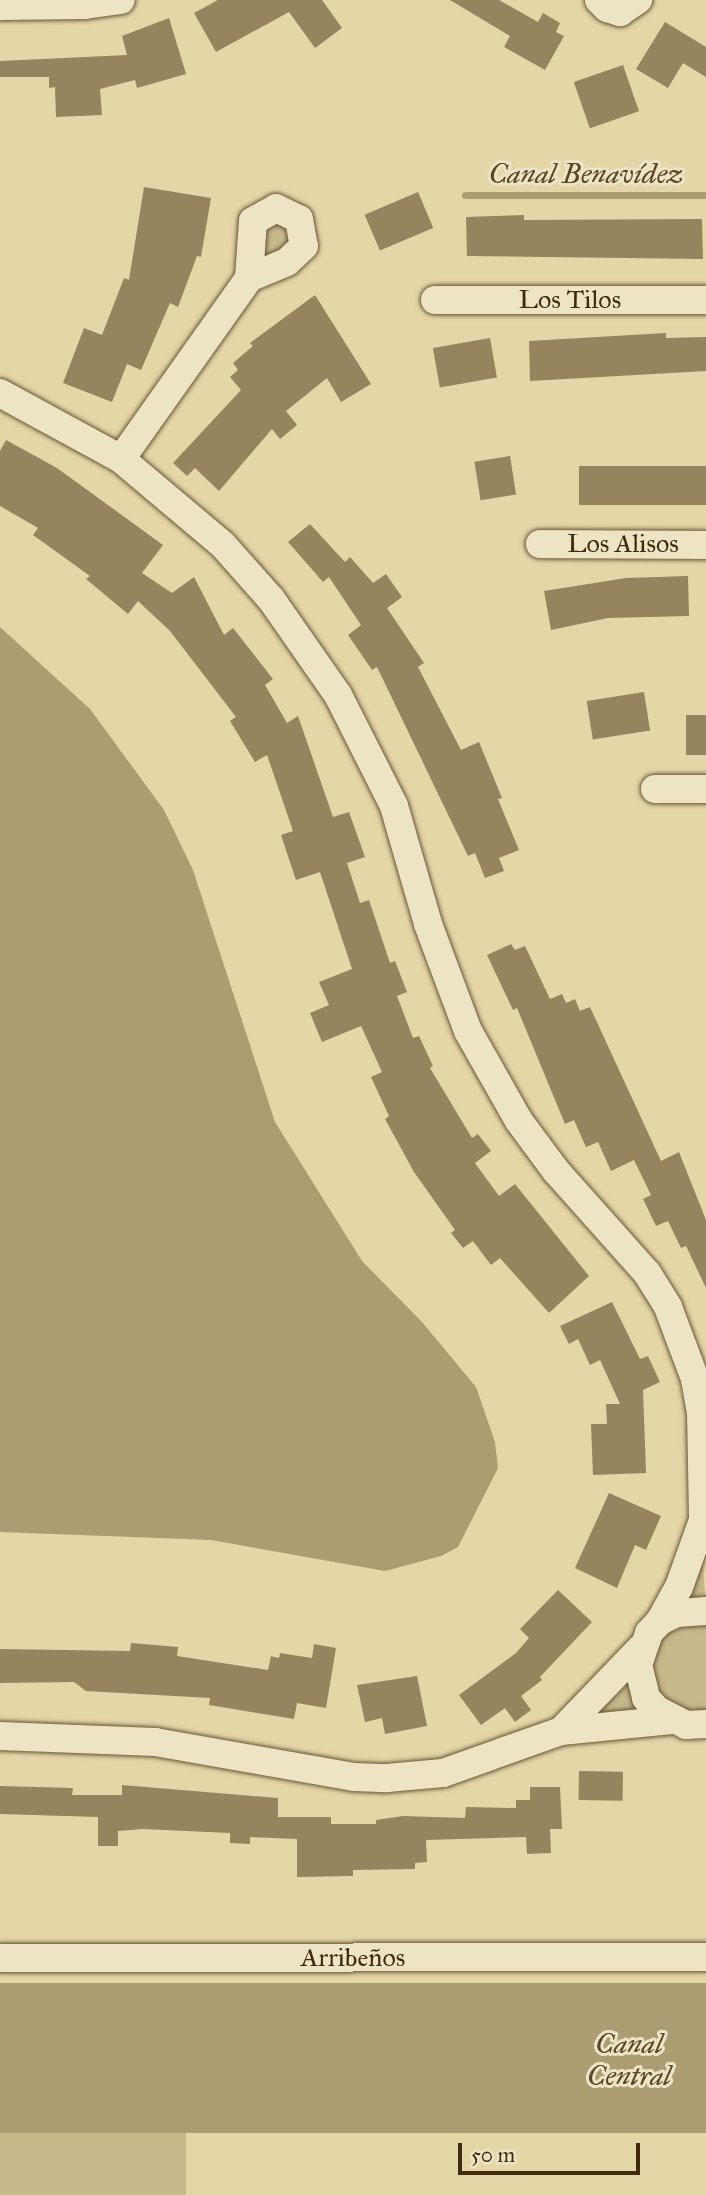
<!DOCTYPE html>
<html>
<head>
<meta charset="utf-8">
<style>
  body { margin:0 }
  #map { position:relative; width:706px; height:2195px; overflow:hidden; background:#e4d6a7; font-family:"IM FELL Great Primer",serif }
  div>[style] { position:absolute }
  .green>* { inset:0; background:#c8b98d; transform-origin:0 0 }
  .water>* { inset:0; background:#ac9c72; transform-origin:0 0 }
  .stream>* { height:7px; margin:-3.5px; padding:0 3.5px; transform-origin:3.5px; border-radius:3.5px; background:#ac9c72 }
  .building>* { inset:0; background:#95845d; transform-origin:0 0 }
  .roads { filter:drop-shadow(0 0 2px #695633) drop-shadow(0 0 2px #695633) }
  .minor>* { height:28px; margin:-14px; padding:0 14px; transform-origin:14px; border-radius:14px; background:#ede4c6 }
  span { translate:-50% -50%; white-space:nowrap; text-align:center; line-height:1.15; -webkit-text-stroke:6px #ede4c6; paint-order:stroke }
  .street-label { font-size:26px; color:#402b0c }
  .water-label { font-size:28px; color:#5b4726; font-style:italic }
  .scale { position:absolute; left:458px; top:2143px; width:182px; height:32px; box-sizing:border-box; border:4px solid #402b0c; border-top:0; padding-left:9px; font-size:21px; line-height:24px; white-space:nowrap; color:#402b0c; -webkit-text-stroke:5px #ede4c6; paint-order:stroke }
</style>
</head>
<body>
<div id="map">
  <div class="green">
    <div style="clip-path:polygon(285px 221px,298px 244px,266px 257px,261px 253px,261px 228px)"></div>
    <div style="clip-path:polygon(702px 1553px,706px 1607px,680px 1607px)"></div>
    <div style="clip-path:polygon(695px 1623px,706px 1625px,706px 1719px,656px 1702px,648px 1658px,666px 1633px)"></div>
    <div style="clip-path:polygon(628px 1684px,644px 1718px,587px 1722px)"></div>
    <div style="left:0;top:2133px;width:186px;height:62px"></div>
  </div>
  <div class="water">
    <div style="clip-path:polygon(0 627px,90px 709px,164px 810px,193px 870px,275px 1122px,362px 1261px,422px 1322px,476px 1387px,495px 1442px,498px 1468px,458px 1547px,441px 1556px,385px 1571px,211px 1540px,0 1532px)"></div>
    <div style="left:0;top:1983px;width:706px;height:150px"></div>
  </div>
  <div class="stream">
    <div style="left:465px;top:195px;width:241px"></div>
  </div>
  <div class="building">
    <div style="clip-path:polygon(218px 0,322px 0,342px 28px,315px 48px,289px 12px,216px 52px,194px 13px)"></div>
    <div style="clip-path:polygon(450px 0,499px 0,538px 22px,543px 13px,560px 23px,556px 32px,564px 36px,545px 70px,504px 47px,510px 36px)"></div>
    <div style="clip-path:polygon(169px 18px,186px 74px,137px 88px,135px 80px,100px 89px,102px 115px,56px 117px,55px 87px,49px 88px,49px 77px,0 77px,0 61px,127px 55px,122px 36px)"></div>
    <div style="clip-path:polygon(665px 22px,706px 47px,706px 77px,683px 63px,668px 88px,636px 69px)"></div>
    <div style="left:623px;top:65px;width:49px;height:52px;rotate:71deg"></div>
    <div style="clip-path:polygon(144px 187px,211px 198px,201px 257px,197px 256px,178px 307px,170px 303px,141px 370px,127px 364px,112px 402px,63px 383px,84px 328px,102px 335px,124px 278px,129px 280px)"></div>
    <div style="left:418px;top:192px;width:39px;height:58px;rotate:67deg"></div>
    <div style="clip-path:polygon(524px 215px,524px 220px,702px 219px,703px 259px,467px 256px,466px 217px)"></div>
    <div style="clip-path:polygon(315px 295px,371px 384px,341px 402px,327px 378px,286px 411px,297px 425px,280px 439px,272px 429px,219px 491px,195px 468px,187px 476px,173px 463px,241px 390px,230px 377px,238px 370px,233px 363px,253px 346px,250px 343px)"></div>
    <div style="clip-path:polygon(666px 333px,666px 338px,706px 337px,706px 371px,530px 381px,529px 341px)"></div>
    <div style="left:490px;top:338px;width:40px;height:58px;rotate:80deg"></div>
    <div style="clip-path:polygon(6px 440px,57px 468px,163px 545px,142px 573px,172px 593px,194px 577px,224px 635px,233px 628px,273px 679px,265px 685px,287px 723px,298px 716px,333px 817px,349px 812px,365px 857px,347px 863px,360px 903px,369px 900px,390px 963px,395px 961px,407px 992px,397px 996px,413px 1038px,419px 1036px,433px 1066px,430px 1068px,472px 1138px,478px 1134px,491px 1151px,475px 1163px,499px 1196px,515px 1184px,589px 1276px,549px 1313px,500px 1258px,491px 1265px,473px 1241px,463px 1248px,451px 1233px,455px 1230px,414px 1172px,385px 1119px,389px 1116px,371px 1077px,382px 1072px,361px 1026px,322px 1042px,310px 1013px,329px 1005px,319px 982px,352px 969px,320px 872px,296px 880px,281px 835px,293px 831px,267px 755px,255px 762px,230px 721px,236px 717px,170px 631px,138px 601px,128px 614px,86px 579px,90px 576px,33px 535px,38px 528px,0 506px,0 451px)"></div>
    <div style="left:510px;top:456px;width:39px;height:36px;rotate:81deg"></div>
    <div style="left:706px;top:466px;width:39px;height:127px;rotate:90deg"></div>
    <div style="clip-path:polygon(310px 524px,345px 562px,350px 557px,373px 583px,386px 574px,402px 597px,387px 608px,424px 663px,418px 667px,461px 750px,479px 742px,502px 798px,498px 799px,519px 850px,499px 858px,504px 871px,485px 878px,475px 853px,468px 856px,377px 667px,372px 670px,348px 635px,361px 625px,329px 577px,323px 582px,288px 542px)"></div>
    <div style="clip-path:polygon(688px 576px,689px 616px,608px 618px,551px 630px,544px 591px,626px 578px)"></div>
    <div style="left:644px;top:692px;width:39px;height:58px;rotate:81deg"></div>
    <div style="left:706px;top:715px;width:40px;height:20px;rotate:90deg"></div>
    <div style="clip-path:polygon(511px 944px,515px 950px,525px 946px,550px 999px,562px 994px,566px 1003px,575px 999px,580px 1011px,590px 1007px,661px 1161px,679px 1152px,706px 1220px,706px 1288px,686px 1246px,681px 1248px,668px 1221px,656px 1226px,643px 1199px,651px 1195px,634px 1160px,611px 1171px,598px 1142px,586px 1147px,574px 1120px,565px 1124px,517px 1008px,513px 1010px,487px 955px)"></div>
    <div style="clip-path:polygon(612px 1302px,640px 1359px,648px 1356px,660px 1382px,643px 1390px,646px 1473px,593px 1475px,591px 1424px,607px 1424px,606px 1404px,620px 1404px,600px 1360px,590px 1365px,578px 1339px,569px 1344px,560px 1326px)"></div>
    <div style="clip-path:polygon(609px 1493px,661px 1516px,646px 1550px,635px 1545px,617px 1588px,575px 1568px)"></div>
    <div style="clip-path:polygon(558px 1590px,592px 1622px,540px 1677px,542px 1680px,521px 1696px,531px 1710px,515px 1722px,505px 1708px,481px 1725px,459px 1695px,516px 1653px,529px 1638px,520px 1629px)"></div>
    <div style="clip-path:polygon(131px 1643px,178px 1647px,177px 1656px,268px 1670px,271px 1656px,279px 1658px,280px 1653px,312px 1658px,314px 1644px,336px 1648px,326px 1708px,297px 1703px,294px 1719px,209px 1705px,210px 1698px,86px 1691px,74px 1682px,0 1683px,0 1649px,130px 1651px)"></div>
    <div style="clip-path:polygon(417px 1676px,427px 1726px,385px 1734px,382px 1718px,365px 1722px,357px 1685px)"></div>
    <div style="left:579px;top:1771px;width:44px;height:29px;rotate:1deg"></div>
    <div style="clip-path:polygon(122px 1785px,278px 1798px,278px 1817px,331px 1817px,331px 1824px,376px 1824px,376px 1820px,403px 1816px,465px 1818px,466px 1807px,516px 1808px,516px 1800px,530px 1800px,530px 1787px,560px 1787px,562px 1829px,550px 1829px,551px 1853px,527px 1854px,526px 1837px,426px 1840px,427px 1862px,415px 1863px,415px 1869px,353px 1870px,353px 1876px,297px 1877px,297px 1839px,250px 1837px,250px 1844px,230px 1843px,230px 1833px,143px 1829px,118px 1831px,118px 1846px,98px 1846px,98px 1817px,0 1814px,0 1786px,73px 1788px,72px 1795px,122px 1795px)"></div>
  </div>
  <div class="roads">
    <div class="minor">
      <div style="left:599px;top:0;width:11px;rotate:45deg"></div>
      <div style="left:607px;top:8px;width:14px;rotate:17deg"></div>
      <div style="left:620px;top:12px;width:22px;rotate:-34deg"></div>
      <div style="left:0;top:6px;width:85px;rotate:-0.7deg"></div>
      <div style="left:85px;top:5px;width:36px;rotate:-8deg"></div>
      <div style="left:276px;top:208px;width:25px;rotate:26deg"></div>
      <div style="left:299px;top:219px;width:27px;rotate:80deg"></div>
      <div style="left:304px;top:246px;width:23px;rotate:137deg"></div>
      <div style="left:287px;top:262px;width:41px;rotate:157.2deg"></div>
      <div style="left:249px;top:278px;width:57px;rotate:-86deg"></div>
      <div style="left:253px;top:221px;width:26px;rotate:-29deg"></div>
      <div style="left:435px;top:300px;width:271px"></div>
      <div style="left:0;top:393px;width:138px;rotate:28.6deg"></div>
      <div style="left:121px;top:459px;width:133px;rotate:40.1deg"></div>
      <div style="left:223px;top:545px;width:72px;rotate:48.4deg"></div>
      <div style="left:271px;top:599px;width:117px;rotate:55.1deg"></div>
      <div style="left:338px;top:695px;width:124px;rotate:63.2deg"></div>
      <div style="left:394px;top:806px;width:123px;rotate:73.9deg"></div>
      <div style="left:428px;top:924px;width:114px;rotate:69.5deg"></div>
      <div style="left:468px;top:1031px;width:103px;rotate:60.5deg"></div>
      <div style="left:519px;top:1121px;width:62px;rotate:53.5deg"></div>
      <div style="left:556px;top:1171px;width:137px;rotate:48.3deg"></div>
      <div style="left:647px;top:1273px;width:40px;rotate:58deg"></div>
      <div style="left:668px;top:1307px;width:77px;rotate:69.4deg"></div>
      <div style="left:695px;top:1379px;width:34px;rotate:80deg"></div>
      <div style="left:701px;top:1412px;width:108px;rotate:88.9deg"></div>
      <div style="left:121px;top:459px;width:222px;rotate:-54.7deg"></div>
      <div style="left:540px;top:544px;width:166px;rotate:0.3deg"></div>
      <div style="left:655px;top:789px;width:51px"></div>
      <div style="left:706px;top:1611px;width:30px;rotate:176deg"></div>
      <div style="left:676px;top:1613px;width:18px;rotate:153deg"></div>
      <div style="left:660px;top:1621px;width:16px;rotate:133deg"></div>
      <div style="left:649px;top:1633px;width:34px;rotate:109deg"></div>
      <div style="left:638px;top:1665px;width:34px;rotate:76deg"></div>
      <div style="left:646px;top:1698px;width:16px;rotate:47deg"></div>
      <div style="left:657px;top:1710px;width:33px;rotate:27deg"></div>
      <div style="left:686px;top:1725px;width:20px;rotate:-3deg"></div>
      <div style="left:660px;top:1621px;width:39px;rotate:-61deg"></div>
      <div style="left:679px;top:1587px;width:71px;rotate:-70.3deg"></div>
      <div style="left:703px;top:1520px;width:11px;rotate:75deg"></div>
      <div style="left:641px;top:1648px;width:115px;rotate:133.9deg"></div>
      <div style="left:561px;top:1731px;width:111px;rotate:-5.7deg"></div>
      <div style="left:0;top:1736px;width:155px;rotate:2.2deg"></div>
      <div style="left:155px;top:1742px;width:202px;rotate:10deg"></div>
      <div style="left:354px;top:1777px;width:33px;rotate:2deg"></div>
      <div style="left:387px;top:1778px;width:56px;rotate:-5.1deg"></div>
      <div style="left:443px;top:1773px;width:125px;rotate:-19.6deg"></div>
      <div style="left:0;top:1958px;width:706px;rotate:-0.08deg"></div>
    </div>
  </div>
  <div class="street-label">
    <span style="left:570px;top:300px">Los Tilos</span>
    <span style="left:623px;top:544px">Los Alisos</span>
    <span style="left:353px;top:1958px">Arribeños</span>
  </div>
  <div class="water-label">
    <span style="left:586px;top:174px">Canal Benavídez</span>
    <span style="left:629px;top:2060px">Canal<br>Central</span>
  </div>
  <div class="scale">50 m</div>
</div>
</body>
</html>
